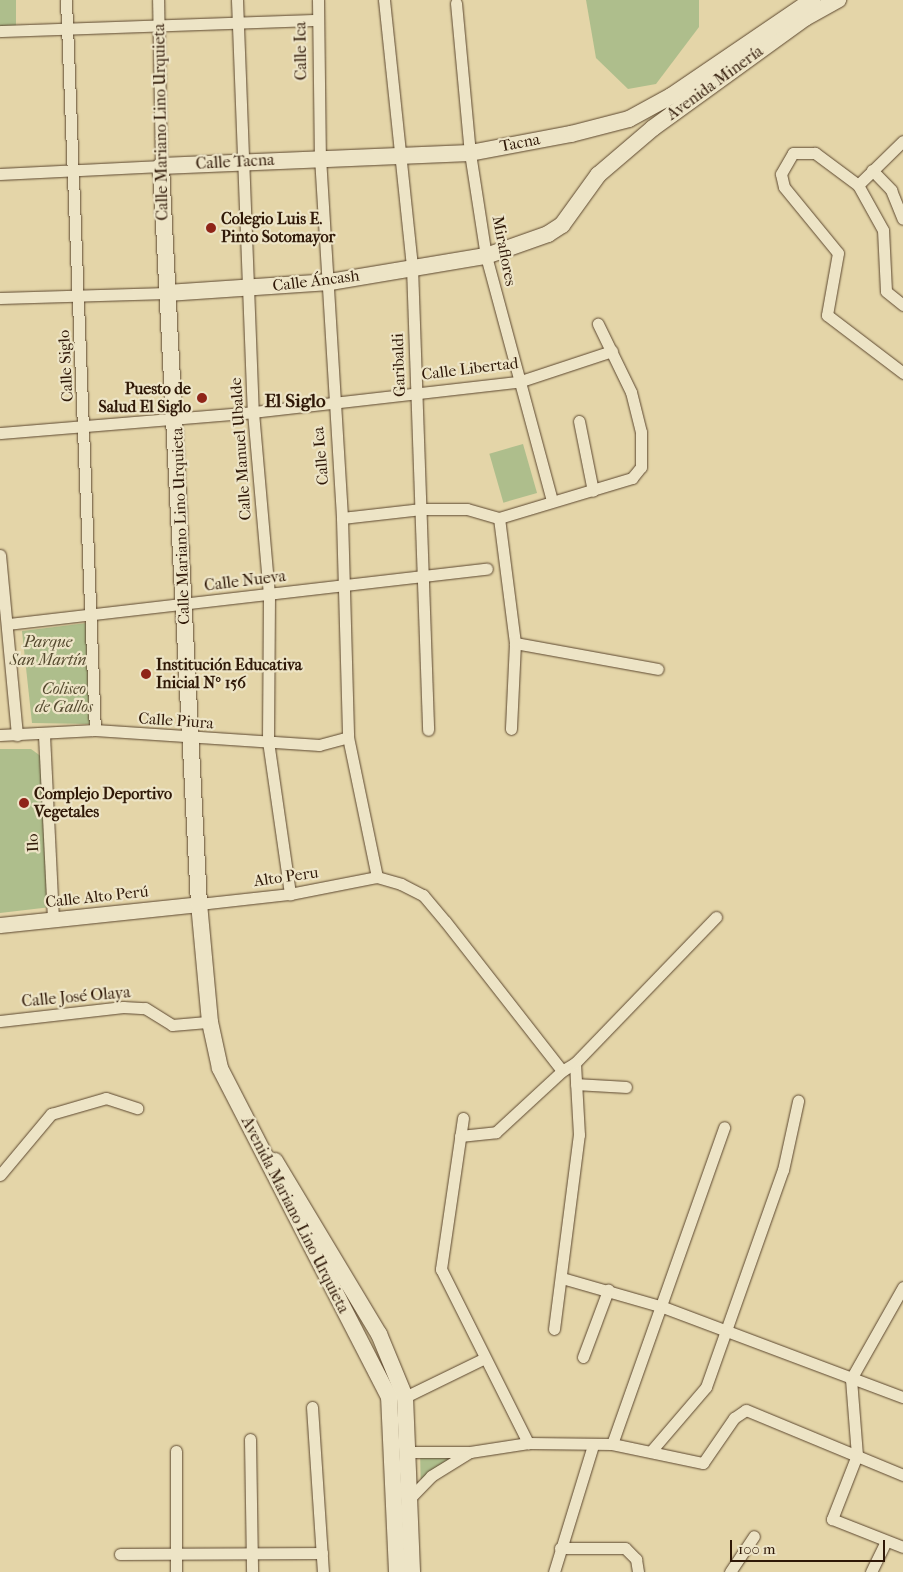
<!DOCTYPE html>
<html>
<head>
<meta charset="utf-8">
<style>
  body { margin:0 }
  #map { position:relative; width:903px; height:1572px; overflow:hidden; background:#e4d5a8; font-family:"IM FELL French Canon",serif }
  div>[style] { position:absolute }
  .green>* { inset:0; background:#aebe8c; transform-origin:0 0 }
  .roads { filter:drop-shadow(0 0 1px #5c472f) drop-shadow(0 0 1px #5c472f) }
  .minor>* { height:11px; margin:-5.5px; padding:0 5.5px; transform-origin:5.5px; border-radius:5.5px; background:#ede4c6 }
  .tertiary>* { height:15px; margin:-7.5px; padding:0 7.5px; transform-origin:7.5px; border-radius:7.5px; background:#ede4c6 }
  .secondary>* { height:16px; margin:-8px; padding:0 8px; transform-origin:8px; border-radius:8px; background:#ede4c6 }
  .dots>* { width:14px; height:14px; translate:-50% -50%; box-sizing:border-box; border:2px solid #ede4c6; border-radius:50% }
  span { translate:-50% -50%; white-space:nowrap; text-align:center; line-height:1.15; -webkit-text-stroke:4.5px #ede4c6; paint-order:stroke }
  .street-label { font-size:16px; color:#2f1807 }
  .poi-label { font-size:16px; color:#2f1807; font-weight:700 }
  .left { translate:0 -50%; text-align:left }
  .right { translate:-100% -50%; text-align:right }
  .park-label { font-size:16px; color:#554a2f; font-style:italic }
  .quarter-label { font-size:19px; color:#2f1807; font-weight:700 }
  .scale { position:absolute; left:730px; top:1540px; width:155px; height:22px; box-sizing:border-box; border:2px solid #2f1807; border-top:0; padding-left:6px; font-size:15px; line-height:18px; white-space:nowrap; color:#2f1807; -webkit-text-stroke:4px #ede4c6; paint-order:stroke }
</style>
</head>
<body>
<div id="map">
  <div class="green">
    <div style="left:0;top:0;width:16px;height:26px"></div>
    <div style="clip-path:polygon(586px 0,699px 0,699px 27px,656px 84px,628px 89px,596px 58px)"></div>
    <div style="left:523px;top:444px;width:51px;height:35px;rotate:74deg"></div>
    <div style="clip-path:polygon(87px 623px,91px 724px,32px 723px,22px 631px)"></div>
    <div style="clip-path:polygon(0 749px,31px 749px,42px 757px,51px 907px,0 913px)"></div>
    <div style="clip-path:polygon(420px 1449px,467px 1451px,421px 1494px)"></div>
  </div>
  <div class="roads">
    <div class="minor">
      <div style="left:66px;top:0;width:731px;rotate:87.73deg"></div>
      <div style="left:237px;top:0;width:412px;rotate:87.8deg"></div>
      <div style="left:253px;top:412px;width:185px;rotate:85deg"></div>
      <div style="left:269px;top:596px;width:145px;rotate:90.4deg"></div>
      <div style="left:268px;top:741px;width:155px;rotate:81.8deg"></div>
      <div style="left:318px;top:0;width:157px;rotate:89.3deg"></div>
      <div style="left:320px;top:157px;width:362px;rotate:86.5deg"></div>
      <div style="left:342px;top:518px;width:219px;rotate:88.4deg"></div>
      <div style="left:348px;top:737px;width:143px;rotate:78.3deg"></div>
      <div style="left:384px;top:0;width:268px;rotate:84deg"></div>
      <div style="left:412px;top:267px;width:463px;rotate:88deg"></div>
      <div style="left:456px;top:3px;width:151px;rotate:84.7deg"></div>
      <div style="left:470px;top:153px;width:104px;rotate:81.2deg"></div>
      <div style="left:486px;top:256px;width:254px;rotate:74.9deg"></div>
      <div style="left:0;top:31px;width:315px;rotate:-2deg"></div>
      <div style="left:872px;top:170px;width:28px;rotate:46deg"></div>
      <div style="left:891px;top:190px;width:31px;rotate:68deg"></div>
      <div style="left:0;top:174px;width:161px;rotate:-2.8deg"></div>
      <div style="left:161px;top:166px;width:166px;rotate:-91deg"></div>
      <div style="left:858px;top:185px;width:63px;rotate:-44.4deg"></div>
      <div style="left:0;top:298px;width:167px;rotate:-1.7deg"></div>
      <div style="left:903px;top:305px;width:22px;rotate:-141deg"></div>
      <div style="left:886px;top:291px;width:61px;rotate:-92.8deg"></div>
      <div style="left:883px;top:230px;width:51px;rotate:-119.1deg"></div>
      <div style="left:858px;top:185px;width:54px;rotate:-143.3deg"></div>
      <div style="left:815px;top:153px;width:22px;rotate:180deg"></div>
      <div style="left:793px;top:153px;width:24px;rotate:120deg"></div>
      <div style="left:781px;top:174px;width:13px;rotate:77deg"></div>
      <div style="left:784px;top:187px;width:85px;rotate:50.7deg"></div>
      <div style="left:838px;top:253px;width:63px;rotate:100.1deg"></div>
      <div style="left:827px;top:315px;width:96px;rotate:37.3deg"></div>
      <div style="left:579px;top:421px;width:71px;rotate:78.7deg"></div>
      <div style="left:0;top:433px;width:254px;rotate:-4.7deg"></div>
      <div style="left:253px;top:412px;width:267px;rotate:-6.5deg"></div>
      <div style="left:518px;top:382px;width:99px;rotate:-18.3deg"></div>
      <div style="left:342px;top:518px;width:80px;rotate:-6.5deg"></div>
      <div style="left:421px;top:509px;width:46px"></div>
      <div style="left:467px;top:509px;width:33px;rotate:16deg"></div>
      <div style="left:499px;top:518px;width:139px;rotate:-16.7deg"></div>
      <div style="left:632px;top:478px;width:14px;rotate:-51deg"></div>
      <div style="left:641px;top:467px;width:35px;rotate:-90deg"></div>
      <div style="left:641px;top:432px;width:41px;rotate:-104deg"></div>
      <div style="left:631px;top:392px;width:76px;rotate:-115.9deg"></div>
      <div style="left:499px;top:518px;width:126px;rotate:82.7deg"></div>
      <div style="left:515px;top:643px;width:86px;rotate:92.7deg"></div>
      <div style="left:0;top:555px;width:181px;rotate:84.6deg"></div>
      <div style="left:8px;top:624px;width:482px;rotate:-6.6deg"></div>
      <div style="left:515px;top:643px;width:145px;rotate:10.3deg"></div>
      <div style="left:0;top:735px;width:95px;rotate:-3deg"></div>
      <div style="left:95px;top:730px;width:225px;rotate:3.8deg"></div>
      <div style="left:319px;top:745px;width:30px;rotate:-15deg"></div>
      <div style="left:44px;top:735px;width:185px;rotate:87.2deg"></div>
      <div style="left:199px;top:904px;width:92px;rotate:-6.3deg"></div>
      <div style="left:290px;top:894px;width:89px;rotate:-11.1deg"></div>
      <div style="left:377px;top:877px;width:25px;rotate:16deg"></div>
      <div style="left:401px;top:884px;width:25px;rotate:27deg"></div>
      <div style="left:423px;top:895px;width:34px;rotate:50deg"></div>
      <div style="left:445px;top:921px;width:190px;rotate:52deg"></div>
      <div style="left:562px;top:1071px;width:15px;rotate:-32deg"></div>
      <div style="left:0;top:1021px;width:124px;rotate:-6.5deg"></div>
      <div style="left:123px;top:1007px;width:22px;rotate:3deg"></div>
      <div style="left:145px;top:1008px;width:32px;rotate:32deg"></div>
      <div style="left:172px;top:1025px;width:38px;rotate:-5deg"></div>
      <div style="left:576px;top:1084px;width:50px;rotate:3.4deg"></div>
      <div style="left:463px;top:1118px;width:153px;rotate:98.3deg"></div>
      <div style="left:441px;top:1269px;width:195px;rotate:63.4deg"></div>
      <div style="left:460px;top:1136px;width:36px;rotate:-6deg"></div>
      <div style="left:496px;top:1132px;width:90px;rotate:-42.7deg"></div>
      <div style="left:0;top:1175px;width:80px;rotate:-50.1deg"></div>
      <div style="left:51px;top:1114px;width:57px;rotate:-16.2deg"></div>
      <div style="left:106px;top:1098px;width:33px;rotate:18deg"></div>
      <div style="left:562px;top:1278px;width:105px;rotate:16deg"></div>
      <div style="left:663px;top:1307px;width:256px;rotate:20.6deg"></div>
      <div style="left:903px;top:1287px;width:106px;rotate:119.5deg"></div>
      <div style="left:851px;top:1379px;width:76px;rotate:85.5deg"></div>
      <div style="left:857px;top:1455px;width:69px;rotate:111.3deg"></div>
      <div style="left:832px;top:1519px;width:76px;rotate:21.5deg"></div>
      <div style="left:554px;top:1329px;width:196px;rotate:-82.7deg"></div>
      <div style="left:579px;top:1135px;width:72px;rotate:-93.2deg"></div>
      <div style="left:575px;top:1063px;width:203px;rotate:-46deg"></div>
      <div style="left:583px;top:1357px;width:72px;rotate:-69.5deg"></div>
      <div style="left:405px;top:1397px;width:87px;rotate:-26deg"></div>
      <div style="left:312px;top:1407px;width:165px;rotate:86.2deg"></div>
      <div style="left:250px;top:1439px;width:133px;rotate:89.1deg"></div>
      <div style="left:612px;top:1444px;width:336px;rotate:-70.5deg"></div>
      <div style="left:652px;top:1450px;width:83px;rotate:-49.4deg"></div>
      <div style="left:706px;top:1387px;width:230px;rotate:-70.5deg"></div>
      <div style="left:783px;top:1170px;width:71px;rotate:-77.7deg"></div>
      <div style="left:176px;top:1451px;width:121px;rotate:90deg"></div>
      <div style="left:409px;top:1452px;width:61px"></div>
      <div style="left:411px;top:1497px;width:29px;rotate:-46deg"></div>
      <div style="left:431px;top:1476px;width:46px;rotate:-31.6deg"></div>
      <div style="left:470px;top:1452px;width:59px;rotate:-8.8deg"></div>
      <div style="left:528px;top:1443px;width:84px;rotate:0.7deg"></div>
      <div style="left:612px;top:1444px;width:93px;rotate:11.8deg"></div>
      <div style="left:703px;top:1463px;width:55px;rotate:-55.4deg"></div>
      <div style="left:734px;top:1418px;width:14px;rotate:-34deg"></div>
      <div style="left:746px;top:1410px;width:170px;rotate:22.5deg"></div>
      <div style="left:560px;top:1548px;width:65px"></div>
      <div style="left:625px;top:1548px;width:16px;rotate:45deg"></div>
      <div style="left:636px;top:1559px;width:13px;rotate:81deg"></div>
      <div style="left:120px;top:1554px;width:202px;rotate:-0.3deg"></div>
      <div style="left:554px;top:1572px;width:133px;rotate:-72.9deg"></div>
      <div style="left:730px;top:1572px;width:43px;rotate:-56.3deg"></div>
      <div style="left:871px;top:1572px;width:34px;rotate:-64deg"></div>
    </div>
    <div class="tertiary">
      <div style="left:0;top:925px;width:200px;rotate:-6deg"></div>
    </div>
    <div class="secondary">
      <div style="left:167px;top:293px;width:163px;rotate:-3.9deg"></div>
      <div style="left:330px;top:282px;width:158px;rotate:-9.5deg"></div>
      <div style="left:486px;top:256px;width:66px;rotate:-19.5deg"></div>
      <div style="left:548px;top:234px;width:17px;rotate:-33deg"></div>
      <div style="left:562px;top:225px;width:62px;rotate:-54.2deg"></div>
      <div style="left:598px;top:175px;width:72px;rotate:-40.5deg"></div>
      <div style="left:653px;top:128px;width:188px;rotate:-35.9deg"></div>
      <div style="left:805px;top:18px;width:38px;rotate:-29deg"></div>
      <div style="left:275px;top:1161px;width:202px;rotate:59deg"></div>
      <div style="left:379px;top:1334px;width:68px;rotate:67.6deg"></div>
      <div style="left:405px;top:1397px;width:175px;rotate:87.7deg"></div>
      <div style="left:397px;top:1572px;width:175px;rotate:-92.6deg"></div>
      <div style="left:389px;top:1397px;width:370px;rotate:-117.2deg"></div>
      <div style="left:220px;top:1068px;width:47px;rotate:-102.3deg"></div>
      <div style="left:210px;top:1022px;width:119px;rotate:-95.3deg"></div>
      <div style="left:199px;top:904px;width:739px;rotate:-92.95deg"></div>
      <div style="left:161px;top:166px;width:309px;rotate:-2.4deg"></div>
      <div style="left:470px;top:153px;width:103px;rotate:-10.7deg"></div>
      <div style="left:571px;top:134px;width:60px;rotate:-14.5deg"></div>
      <div style="left:629px;top:119px;width:48px;rotate:-28.7deg"></div>
      <div style="left:671px;top:96px;width:171px;rotate:-34.2deg"></div>
    </div>
  </div>
  <div class="dots">
    <div style="left:211px;top:228px;background:#8f2418"></div>
    <div style="left:202px;top:398px;background:#8f2418"></div>
    <div style="left:146px;top:674px;background:#8f2418"></div>
    <div style="left:24px;top:803px;background:#8f2418"></div>
  </div>
  <div class="street-label">
    <span style="left:301px;top:51px;rotate:-91deg">Calle Ica</span>
    <span style="left:715px;top:83px;rotate:-36deg">Avenida Minería</span>
    <span style="left:161px;top:122px;rotate:-91deg">Calle Mariano Lino Urquieta</span>
    <span style="left:520px;top:143px;rotate:-11deg">Tacna</span>
    <span style="left:235px;top:162px;rotate:-3deg">Calle Tacna</span>
    <span style="left:504px;top:251px;rotate:79deg">Miraflores</span>
    <span style="left:316px;top:281px;rotate:-7deg">Calle Áncash</span>
    <span style="left:399px;top:365px;rotate:-92deg">Garibaldi</span>
    <span style="left:66px;top:366px;rotate:-93deg">Calle Siglo</span>
    <span style="left:470px;top:369px;rotate:-7deg">Calle Libertad</span>
    <span style="left:241px;top:449px;rotate:-94deg">Calle Manuel Ubalde</span>
    <span style="left:321px;top:456px;rotate:-95deg">Calle Ica</span>
    <span style="left:181px;top:526px;rotate:-92deg">Calle Mariano Lino Urquieta</span>
    <span style="left:245px;top:581px;rotate:-7deg">Calle Nueva</span>
    <span style="left:176px;top:721px;rotate:4deg">Calle Piura</span>
    <span style="left:33px;top:843px;rotate:-93deg">Ilo</span>
    <span style="left:286px;top:877px;rotate:-8deg">Alto Peru</span>
    <span style="left:97px;top:897px;rotate:-6deg">Calle Alto Perú</span>
    <span style="left:76px;top:997px;rotate:-5deg">Calle José Olaya</span>
    <span style="left:295px;top:1215px;rotate:63deg">Avenida Mariano Lino Urquieta</span>
  </div>
  <div class="poi-label">
    <span class="left" style="left:221px;top:228px">Colegio Luis E.<br>Pinto Sotomayor</span>
    <span class="right" style="left:191px;top:398px">Puesto de<br>Salud El Siglo</span>
    <span class="left" style="left:156px;top:674px">Institución Educativa<br>Inicial Nº 156</span>
    <span class="left" style="left:34px;top:803px">Complejo Deportivo<br>Vegetales</span>
  </div>
  <div class="park-label">
    <span style="left:48px;top:651px">Parque<br>San Martín</span>
    <span style="left:64px;top:698px">Coliseo<br>de Gallos</span>
  </div>
  <div class="quarter-label">
    <span style="left:295px;top:402px">El Siglo</span>
  </div>
  <div class="scale">100 m</div>
</div>
</body>
</html>
